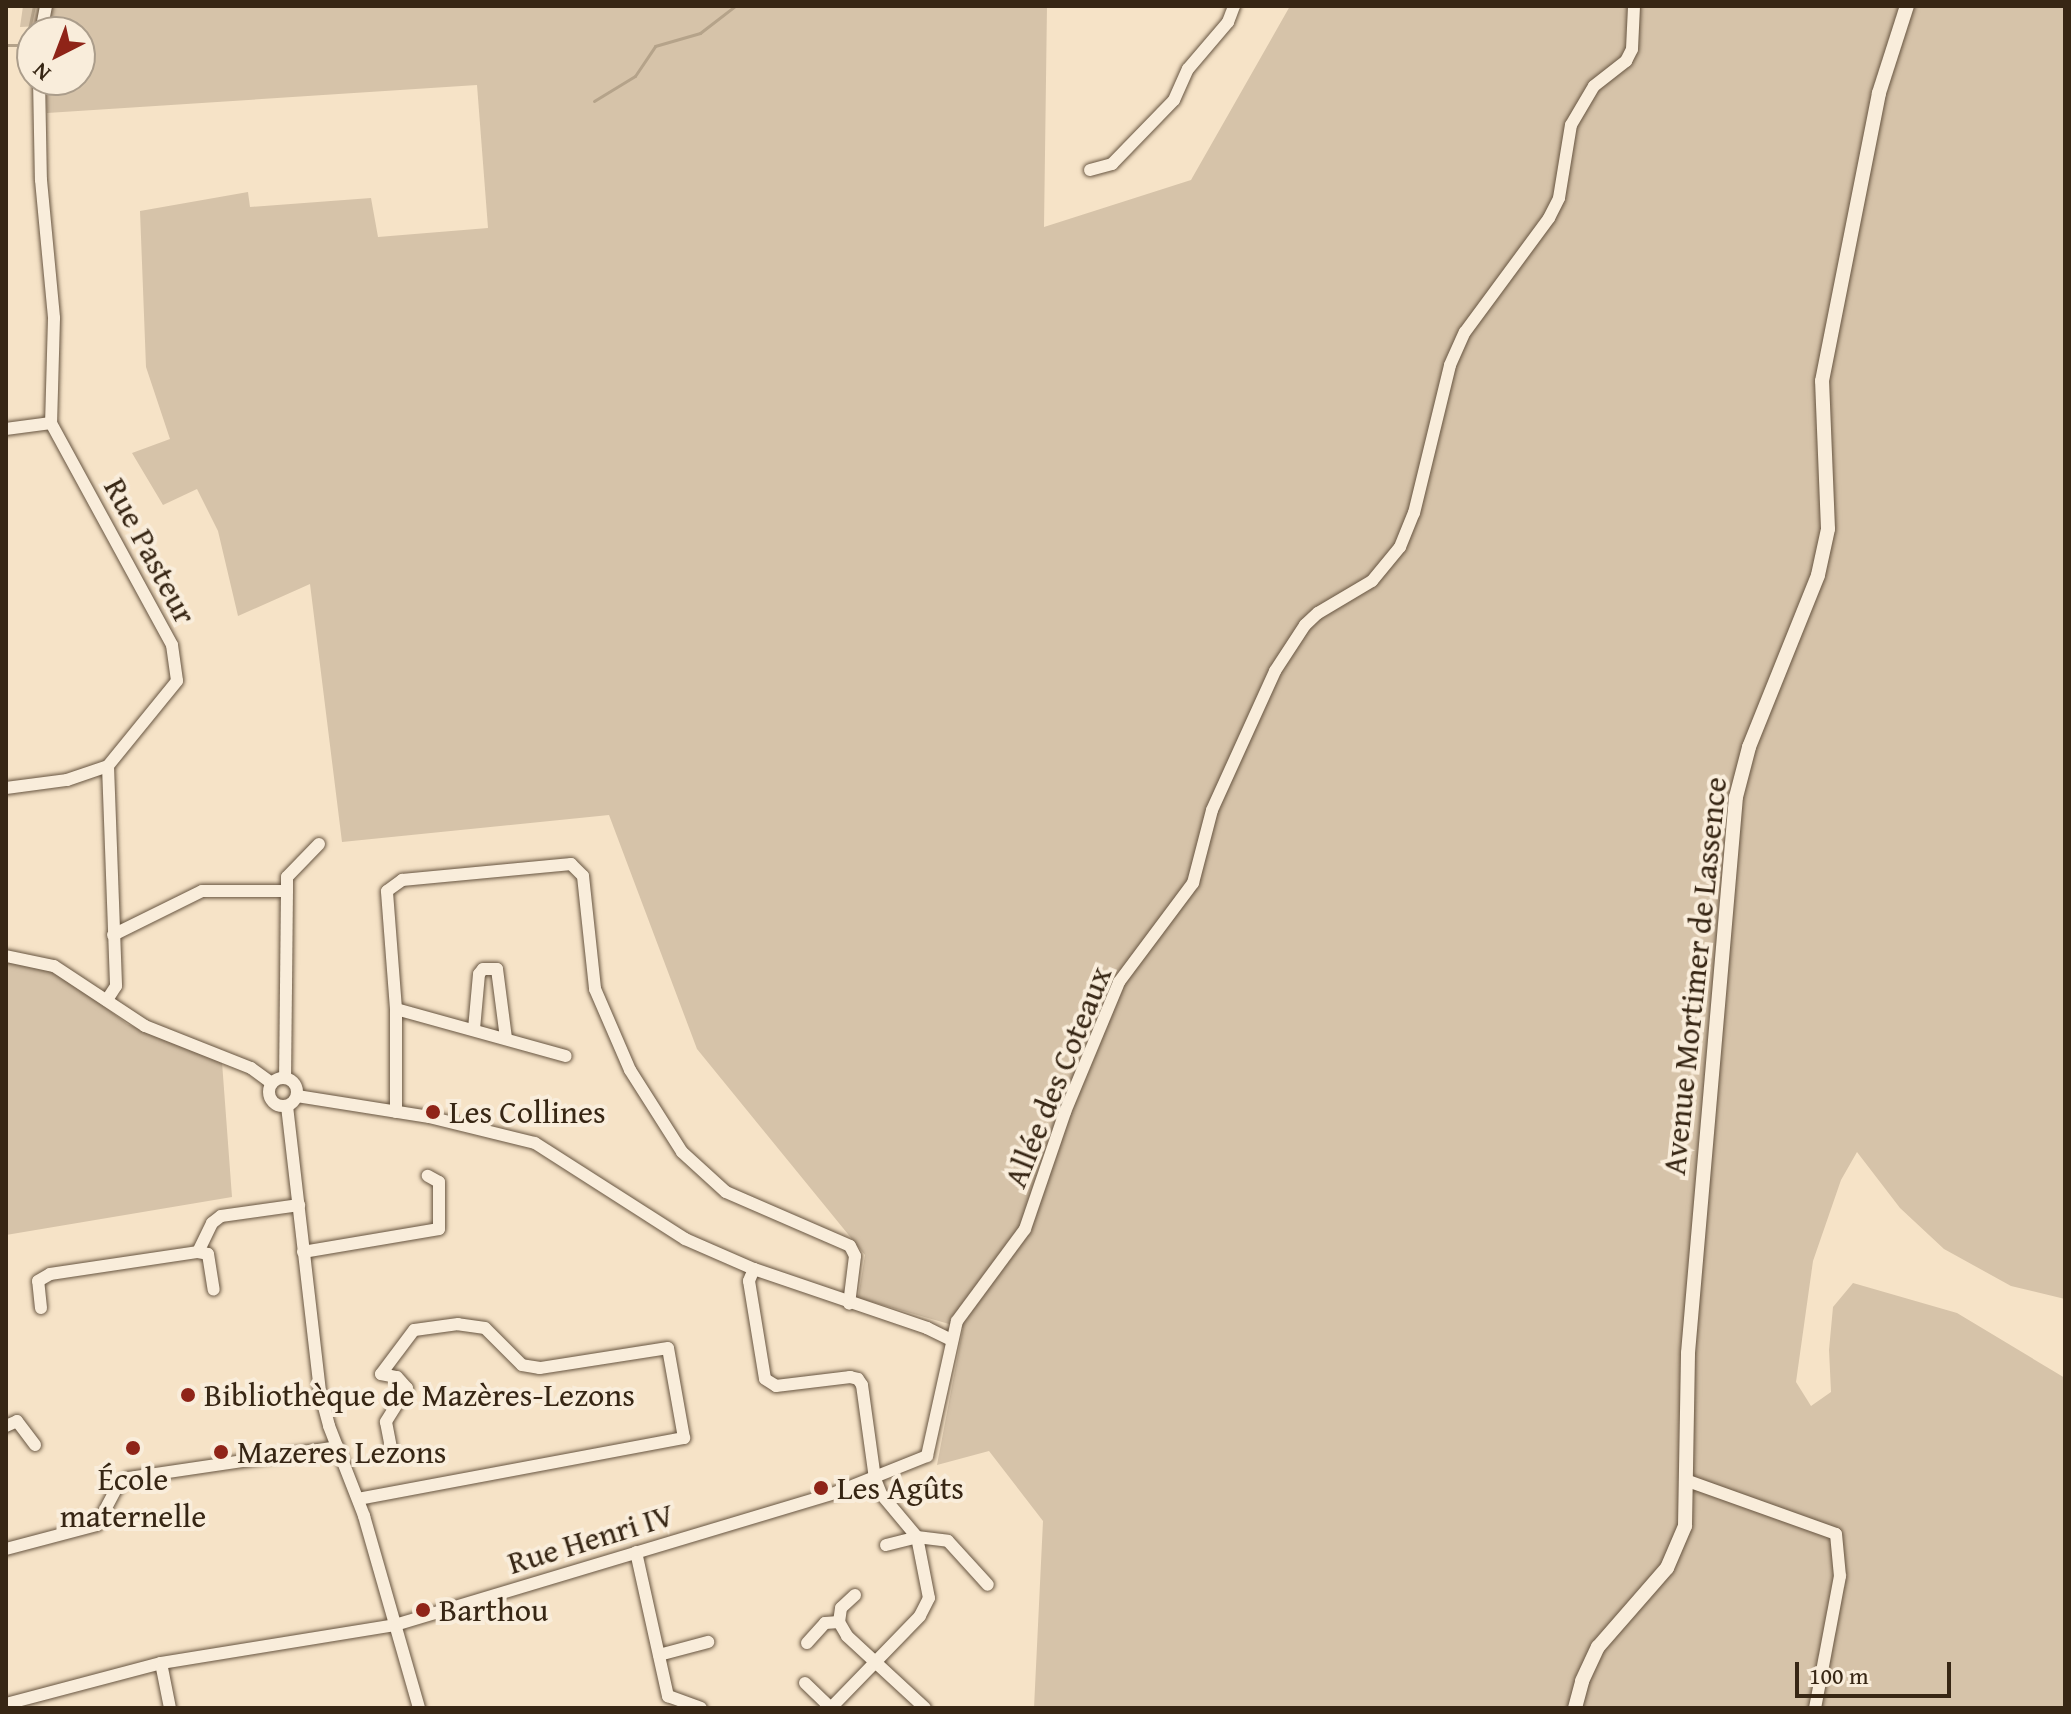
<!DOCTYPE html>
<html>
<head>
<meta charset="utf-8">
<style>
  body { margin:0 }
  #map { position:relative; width:2071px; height:1714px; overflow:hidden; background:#f6e3c7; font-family:"Gentium Book Plus",serif }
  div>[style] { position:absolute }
  .green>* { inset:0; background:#d6c3a9 }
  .stream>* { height:3px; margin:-1.5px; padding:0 1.5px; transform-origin:1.5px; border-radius:1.5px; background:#b5a38a }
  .roads { filter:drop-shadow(0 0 2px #675541) drop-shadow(0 0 2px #675541) }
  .minor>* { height:12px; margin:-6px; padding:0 6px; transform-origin:6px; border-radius:6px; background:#f9eddb }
  .minor>.ring { margin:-6px; padding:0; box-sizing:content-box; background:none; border:12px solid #f9eddb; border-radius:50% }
  .tertiary>* { height:14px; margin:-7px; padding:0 7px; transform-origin:7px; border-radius:7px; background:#f9eddb }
  .dots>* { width:22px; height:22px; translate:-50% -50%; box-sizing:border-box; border:4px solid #f9eddb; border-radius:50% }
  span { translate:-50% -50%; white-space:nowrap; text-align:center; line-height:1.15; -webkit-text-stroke:8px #f9eddb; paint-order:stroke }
  .street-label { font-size:32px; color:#372614 }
  .poi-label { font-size:32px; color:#372614 }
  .left { translate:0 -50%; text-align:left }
  .frame { position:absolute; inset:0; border:8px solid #372614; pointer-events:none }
  .north { position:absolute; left:16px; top:16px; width:80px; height:80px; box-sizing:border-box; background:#f9eddb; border:2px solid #ab9d8b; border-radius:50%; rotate:222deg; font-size:22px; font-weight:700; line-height:32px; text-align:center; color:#372614 }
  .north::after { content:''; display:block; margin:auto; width:28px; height:36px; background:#8f2418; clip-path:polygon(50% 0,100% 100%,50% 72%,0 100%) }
  .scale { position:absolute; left:1795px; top:1662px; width:156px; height:36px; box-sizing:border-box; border:4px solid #372614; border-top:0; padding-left:10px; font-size:24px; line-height:28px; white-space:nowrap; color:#372614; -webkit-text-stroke:6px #f9eddb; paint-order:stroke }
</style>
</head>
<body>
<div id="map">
  <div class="green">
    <div style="clip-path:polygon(23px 6px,1047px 6px,1044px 227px,1191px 180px,1290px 6px,2065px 6px,2065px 1299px,2011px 1286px,1944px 1249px,1900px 1208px,1857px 1152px,1841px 1180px,1813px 1261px,1796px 1382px,1811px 1406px,1831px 1392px,1829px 1350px,1833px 1307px,1853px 1283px,1957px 1313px,2065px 1378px,2065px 1708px,1034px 1708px,1043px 1521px,989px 1451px,937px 1465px,963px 1328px,858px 1298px,865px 1255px,697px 1049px,609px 815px,342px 842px,310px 584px,238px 616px,218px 531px,197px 489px,163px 505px,132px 453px,170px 439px,146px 367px,140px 211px,248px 192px,250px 207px,371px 198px,378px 237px,488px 228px,477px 85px,47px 113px,45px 80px,80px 80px,80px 32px,42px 32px,41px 26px,20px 27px)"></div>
    <div style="clip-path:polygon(6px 959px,53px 967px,127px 1024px,222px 1062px,232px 1197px,6px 1235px)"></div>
  </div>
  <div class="stream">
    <div style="left:6px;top:45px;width:15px"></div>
    <div style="left:21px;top:45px;width:13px;rotate:-58deg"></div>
    <div style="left:28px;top:34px;width:29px;rotate:-78deg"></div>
    <div style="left:594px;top:101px;width:48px;rotate:-31.4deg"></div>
    <div style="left:635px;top:76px;width:36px;rotate:-56deg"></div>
    <div style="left:655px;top:46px;width:47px;rotate:-16.1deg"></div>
    <div style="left:700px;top:33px;width:44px;rotate:-37.6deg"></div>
  </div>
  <div class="roads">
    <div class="minor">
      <div style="left:41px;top:32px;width:26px;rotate:-79deg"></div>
      <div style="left:39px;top:80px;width:100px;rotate:88.9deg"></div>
      <div style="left:41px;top:180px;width:139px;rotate:84.6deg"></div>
      <div style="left:54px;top:318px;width:105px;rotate:91.6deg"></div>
      <div style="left:51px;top:423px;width:253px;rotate:61.4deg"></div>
      <div style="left:172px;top:645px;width:36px;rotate:82deg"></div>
      <div style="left:177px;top:681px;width:109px;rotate:129.1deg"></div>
      <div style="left:108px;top:766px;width:220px;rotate:87.9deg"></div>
      <div style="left:116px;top:986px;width:17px;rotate:123deg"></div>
      <div style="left:1090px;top:170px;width:23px;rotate:-15deg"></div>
      <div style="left:1112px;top:164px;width:89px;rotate:-45.9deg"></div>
      <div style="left:1174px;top:100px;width:34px;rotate:-66deg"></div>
      <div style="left:1188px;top:69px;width:62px;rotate:-49.6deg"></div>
      <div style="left:1228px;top:22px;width:17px;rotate:-69deg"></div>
      <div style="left:6px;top:429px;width:45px;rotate:-7.6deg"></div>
      <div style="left:6px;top:788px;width:62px;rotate:-7.5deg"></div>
      <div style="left:67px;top:780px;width:43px;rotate:-18.9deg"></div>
      <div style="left:287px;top:891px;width:14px;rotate:-90deg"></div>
      <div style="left:287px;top:877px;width:46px;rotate:-45.9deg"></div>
      <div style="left:113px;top:935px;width:99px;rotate:-26.3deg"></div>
      <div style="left:202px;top:891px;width:85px"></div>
      <div style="left:287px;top:891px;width:187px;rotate:90.6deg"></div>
      <div style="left:6px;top:956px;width:49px;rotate:11.8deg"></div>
      <div style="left:54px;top:966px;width:109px;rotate:33.4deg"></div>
      <div style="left:145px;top:1026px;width:114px;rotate:21.6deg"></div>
      <div style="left:251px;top:1068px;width:26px;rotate:36deg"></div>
      <div style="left:396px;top:1009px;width:176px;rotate:15.5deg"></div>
      <div style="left:474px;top:1029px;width:55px;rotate:-84.8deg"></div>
      <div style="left:479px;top:974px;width:6px;rotate:-51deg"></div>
      <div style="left:483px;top:969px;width:14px"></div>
      <div style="left:497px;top:969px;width:70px;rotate:82.6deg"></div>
      <div class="ring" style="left:269px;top:1078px;width:16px;height:16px"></div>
      <div style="left:297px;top:1096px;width:134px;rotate:9deg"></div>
      <div style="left:429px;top:1117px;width:109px;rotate:13.8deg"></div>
      <div style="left:535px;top:1143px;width:178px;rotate:32.6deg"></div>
      <div style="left:685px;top:1239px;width:75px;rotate:23.5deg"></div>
      <div style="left:754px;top:1269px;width:183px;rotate:18.8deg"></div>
      <div style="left:927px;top:1328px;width:28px;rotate:26deg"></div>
      <div style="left:287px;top:1106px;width:288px;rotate:83.4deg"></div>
      <div style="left:320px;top:1392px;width:35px;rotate:75deg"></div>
      <div style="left:329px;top:1426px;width:97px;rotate:68.7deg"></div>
      <div style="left:364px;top:1516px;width:200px;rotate:74deg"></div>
      <div style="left:396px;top:1112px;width:103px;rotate:-90deg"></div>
      <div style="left:396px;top:1009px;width:118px;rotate:-94.4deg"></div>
      <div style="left:387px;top:891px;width:19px;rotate:-36deg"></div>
      <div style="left:402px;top:880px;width:170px;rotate:-5.4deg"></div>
      <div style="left:571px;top:864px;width:17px;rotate:45deg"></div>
      <div style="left:583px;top:876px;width:114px;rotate:83.9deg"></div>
      <div style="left:595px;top:989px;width:88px;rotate:66.6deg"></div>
      <div style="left:630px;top:1070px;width:97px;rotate:57.6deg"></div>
      <div style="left:682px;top:1152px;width:59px;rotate:42.3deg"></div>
      <div style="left:726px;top:1192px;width:135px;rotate:23.5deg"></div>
      <div style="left:850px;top:1246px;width:11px;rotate:63deg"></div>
      <div style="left:855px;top:1256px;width:48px;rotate:97.1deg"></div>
      <div style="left:198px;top:1252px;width:10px;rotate:11deg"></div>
      <div style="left:208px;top:1254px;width:36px;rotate:81deg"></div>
      <div style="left:303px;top:1252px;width:138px;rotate:-9.6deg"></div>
      <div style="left:439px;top:1229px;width:47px;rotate:-90deg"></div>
      <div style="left:439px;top:1182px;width:13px;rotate:-151deg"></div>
      <div style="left:754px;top:1269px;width:13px;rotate:113deg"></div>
      <div style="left:749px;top:1281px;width:99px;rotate:80.7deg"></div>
      <div style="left:765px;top:1379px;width:13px;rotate:32deg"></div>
      <div style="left:776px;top:1386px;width:75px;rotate:-6.9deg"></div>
      <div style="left:850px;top:1377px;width:8px;rotate:14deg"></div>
      <div style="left:858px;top:1379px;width:7px;rotate:56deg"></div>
      <div style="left:862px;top:1385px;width:95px;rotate:82.1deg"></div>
      <div style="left:875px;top:1479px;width:16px;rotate:68deg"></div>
      <div style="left:881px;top:1494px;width:56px;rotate:50.1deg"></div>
      <div style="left:917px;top:1537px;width:62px;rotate:78.9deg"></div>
      <div style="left:929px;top:1598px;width:20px;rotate:117deg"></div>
      <div style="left:920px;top:1616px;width:128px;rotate:134.1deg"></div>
      <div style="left:41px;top:1308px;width:27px;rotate:-96deg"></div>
      <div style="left:38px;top:1281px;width:14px;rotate:-30deg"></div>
      <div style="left:50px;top:1274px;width:150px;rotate:-8.5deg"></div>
      <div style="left:198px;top:1252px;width:32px;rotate:-64deg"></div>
      <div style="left:212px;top:1223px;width:11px;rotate:-38deg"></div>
      <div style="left:221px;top:1216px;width:79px;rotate:-8deg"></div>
      <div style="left:6px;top:1426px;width:12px;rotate:-24deg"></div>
      <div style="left:17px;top:1421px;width:30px;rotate:53deg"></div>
      <div style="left:1688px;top:1481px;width:157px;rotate:19.7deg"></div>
      <div style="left:1836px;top:1534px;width:42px;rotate:84.6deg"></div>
      <div style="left:1840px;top:1576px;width:134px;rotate:100.7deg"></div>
      <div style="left:358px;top:1499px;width:332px;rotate:-10.6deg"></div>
      <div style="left:684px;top:1438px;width:91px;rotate:-100.1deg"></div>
      <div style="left:668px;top:1348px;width:130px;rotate:171.1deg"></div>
      <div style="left:540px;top:1368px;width:18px;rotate:-171deg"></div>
      <div style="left:522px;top:1365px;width:52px;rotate:-135deg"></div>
      <div style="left:485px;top:1328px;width:27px;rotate:-172deg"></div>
      <div style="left:458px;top:1324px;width:44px;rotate:172.2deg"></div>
      <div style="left:414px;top:1330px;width:55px;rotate:126.9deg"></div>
      <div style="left:381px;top:1374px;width:16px;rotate:11deg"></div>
      <div style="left:397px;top:1377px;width:15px;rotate:48deg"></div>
      <div style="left:407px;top:1388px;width:40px;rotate:122deg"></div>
      <div style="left:386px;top:1422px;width:25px;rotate:79deg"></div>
      <div style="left:886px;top:1545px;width:32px;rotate:-14deg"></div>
      <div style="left:917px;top:1537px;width:31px;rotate:7deg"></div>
      <div style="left:948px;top:1541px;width:59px;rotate:47.7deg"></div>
      <div style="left:6px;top:1549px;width:94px;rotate:-14.8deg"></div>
      <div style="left:97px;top:1525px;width:41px;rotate:-62.2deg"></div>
      <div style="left:116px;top:1489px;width:16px;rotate:-43deg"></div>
      <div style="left:128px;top:1478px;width:212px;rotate:-8.4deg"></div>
      <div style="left:636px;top:1552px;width:148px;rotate:77.5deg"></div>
      <div style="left:668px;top:1696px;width:35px;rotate:20deg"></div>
      <div style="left:855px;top:1595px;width:19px;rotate:137deg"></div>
      <div style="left:841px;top:1608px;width:14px;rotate:98deg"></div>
      <div style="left:839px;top:1622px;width:16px;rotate:60deg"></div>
      <div style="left:847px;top:1636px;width:106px;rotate:42.7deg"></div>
      <div style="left:807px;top:1643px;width:27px;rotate:-48deg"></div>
      <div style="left:825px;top:1623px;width:14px;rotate:-4deg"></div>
      <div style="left:659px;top:1655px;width:51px;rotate:-14.9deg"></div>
      <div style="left:161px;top:1663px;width:46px;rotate:78.7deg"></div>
      <div style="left:805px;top:1683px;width:36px;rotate:44deg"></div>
      <div style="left:6px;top:1704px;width:160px;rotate:-14.8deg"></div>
      <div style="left:161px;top:1663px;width:237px;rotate:-9.2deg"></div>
      <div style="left:395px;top:1625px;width:462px;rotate:-16.7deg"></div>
      <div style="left:837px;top:1492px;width:97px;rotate:-21.8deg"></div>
      <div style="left:927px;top:1456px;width:138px;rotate:-77.5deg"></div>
      <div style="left:957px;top:1321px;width:114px;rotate:-53.5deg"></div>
      <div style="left:1025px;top:1229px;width:124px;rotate:-71.1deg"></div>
      <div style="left:1065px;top:1112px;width:141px;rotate:-67.4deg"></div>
      <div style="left:1119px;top:982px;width:124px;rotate:-53.2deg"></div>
      <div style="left:1193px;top:883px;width:75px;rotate:-75.4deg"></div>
      <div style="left:1212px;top:810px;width:153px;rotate:-65.6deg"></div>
      <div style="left:1275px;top:671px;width:55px;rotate:-56.9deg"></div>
      <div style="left:1305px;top:625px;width:18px;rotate:-43deg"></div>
      <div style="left:1318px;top:613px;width:63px;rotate:-30.7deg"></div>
      <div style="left:1372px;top:581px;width:44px;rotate:-50.5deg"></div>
      <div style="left:1400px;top:547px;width:37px;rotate:-68deg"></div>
      <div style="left:1414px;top:513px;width:152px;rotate:-76.3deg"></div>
      <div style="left:1450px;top:365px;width:36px;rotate:-66deg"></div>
      <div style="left:1465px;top:332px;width:142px;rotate:-53.6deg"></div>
      <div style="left:1549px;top:218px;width:22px;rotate:-63deg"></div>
      <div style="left:1559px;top:198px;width:74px;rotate:-80.7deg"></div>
      <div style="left:1571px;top:125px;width:45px;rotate:-59.5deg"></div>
      <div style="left:1594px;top:86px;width:41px;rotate:-38deg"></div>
      <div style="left:1626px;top:61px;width:13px;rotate:-63deg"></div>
      <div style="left:1632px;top:49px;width:43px;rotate:-87.3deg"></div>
    </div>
    <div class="tertiary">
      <div style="left:1575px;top:1708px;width:28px;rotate:-75deg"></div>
      <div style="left:1582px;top:1681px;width:38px;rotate:-65deg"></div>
      <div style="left:1598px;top:1647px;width:105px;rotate:-48.9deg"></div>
      <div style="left:1667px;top:1568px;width:46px;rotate:-66.8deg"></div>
      <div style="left:1685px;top:1526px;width:173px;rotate:-89deg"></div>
      <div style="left:1688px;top:1353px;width:558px;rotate:-85.07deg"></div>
      <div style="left:1736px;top:797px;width:52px;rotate:-75.4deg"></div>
      <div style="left:1749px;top:747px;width:185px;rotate:-68.1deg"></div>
      <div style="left:1818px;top:575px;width:47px;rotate:-77.7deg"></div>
      <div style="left:1828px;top:529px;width:148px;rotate:-92.3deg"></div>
      <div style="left:1822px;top:381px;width:294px;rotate:-78.8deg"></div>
      <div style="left:1879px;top:93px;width:91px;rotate:-72.2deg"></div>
    </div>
  </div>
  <div class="dots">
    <div style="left:433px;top:1112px;background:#8f2418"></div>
    <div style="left:188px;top:1395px;background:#8f2418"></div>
    <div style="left:133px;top:1448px;background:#8f2418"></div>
    <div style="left:221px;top:1452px;background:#8f2418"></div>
    <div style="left:821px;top:1488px;background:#8f2418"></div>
    <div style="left:423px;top:1610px;background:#8f2418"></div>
  </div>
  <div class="street-label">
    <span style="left:150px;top:551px;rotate:62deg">Rue Pasteur</span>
    <span style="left:1695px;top:976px;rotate:-84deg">Avenue Mortimer de Lassence</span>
    <span style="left:1058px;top:1077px;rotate:-68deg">Allée des Coteaux</span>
    <span style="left:591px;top:1539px;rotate:-17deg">Rue Henri IV</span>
  </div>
  <div class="poi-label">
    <span class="left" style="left:449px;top:1112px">Les Collines</span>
    <span class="left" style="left:204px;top:1395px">Bibliothèque de Mazères-Lezons</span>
    <span class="left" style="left:237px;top:1452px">Mazeres Lezons</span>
    <span style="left:133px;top:1498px">École<br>maternelle</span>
    <span class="left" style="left:837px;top:1488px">Les Agûts</span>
    <span class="left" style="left:439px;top:1610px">Barthou</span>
  </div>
  <div class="frame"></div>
  <div class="north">N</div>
  <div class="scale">100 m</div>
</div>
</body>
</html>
